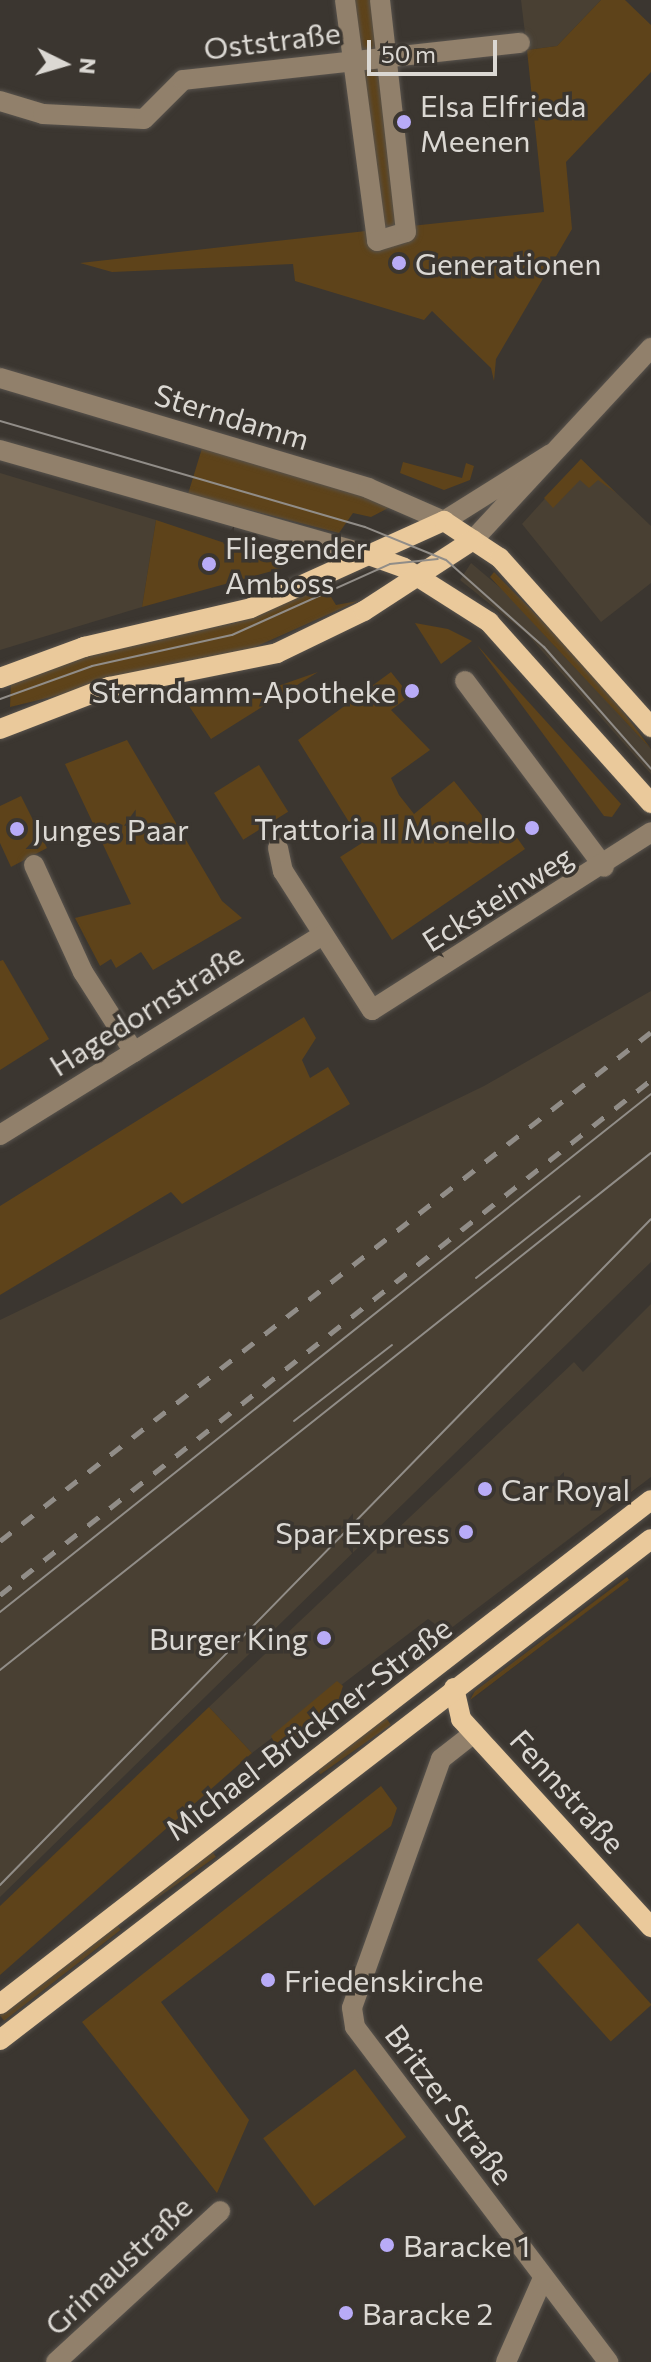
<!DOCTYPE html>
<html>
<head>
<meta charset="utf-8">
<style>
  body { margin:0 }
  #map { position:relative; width:651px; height:2362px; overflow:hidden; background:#3b3630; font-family:Commissioner,sans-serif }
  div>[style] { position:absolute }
  .built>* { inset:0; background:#494033 }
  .green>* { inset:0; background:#5e431a; transform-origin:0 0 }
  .roads { filter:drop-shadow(0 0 2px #58534d) drop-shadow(0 0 2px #58534d) }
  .minor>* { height:20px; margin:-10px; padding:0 10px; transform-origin:10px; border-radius:10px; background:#91806b }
  .major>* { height:20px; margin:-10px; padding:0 10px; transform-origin:10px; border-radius:10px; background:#eac99b }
  .tram>* { height:2px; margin:-1px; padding:0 1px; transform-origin:1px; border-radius:1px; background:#918d88 }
  .rail>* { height:5px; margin-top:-2.5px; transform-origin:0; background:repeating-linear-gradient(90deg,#918d88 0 14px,transparent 0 28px) }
  .dots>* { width:22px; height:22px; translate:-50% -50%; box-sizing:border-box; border:4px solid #3b3630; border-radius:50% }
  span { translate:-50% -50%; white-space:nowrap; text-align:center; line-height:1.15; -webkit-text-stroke:7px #3b3630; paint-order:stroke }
  .street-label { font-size:30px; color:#dbd8d3 }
  .poi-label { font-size:30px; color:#dbd8d3 }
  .left { translate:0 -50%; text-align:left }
  .right { translate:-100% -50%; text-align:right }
  .north { position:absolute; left:24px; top:24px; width:80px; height:80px; -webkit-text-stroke:6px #3b3630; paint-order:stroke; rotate:95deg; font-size:22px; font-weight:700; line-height:32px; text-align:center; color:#dbd8d3 }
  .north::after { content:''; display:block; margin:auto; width:28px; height:36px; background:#dbd8d3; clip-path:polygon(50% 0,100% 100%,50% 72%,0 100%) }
  .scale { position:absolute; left:367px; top:40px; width:130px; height:36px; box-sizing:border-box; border:4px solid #dbd8d3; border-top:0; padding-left:10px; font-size:24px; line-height:28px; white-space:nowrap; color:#dbd8d3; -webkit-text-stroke:6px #3b3630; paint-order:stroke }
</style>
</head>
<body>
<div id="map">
  <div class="built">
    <div style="clip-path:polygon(521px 0,601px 0,557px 46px,527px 50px)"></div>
    <div style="clip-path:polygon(581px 459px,651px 526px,651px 583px,601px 622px,522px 524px)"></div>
    <div style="clip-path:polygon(0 473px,156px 520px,142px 607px,0 650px)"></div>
    <div style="clip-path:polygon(471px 563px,523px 607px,651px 749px,651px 774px,527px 634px,460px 580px)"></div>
    <div style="clip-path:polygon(651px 991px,651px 1262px,0 1897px,0 1320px,484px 1086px)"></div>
    <div style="clip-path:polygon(651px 1304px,651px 1477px,446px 1632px,428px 1619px,252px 1753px,209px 1707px,574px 1362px,583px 1372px)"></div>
  </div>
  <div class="green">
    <div style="clip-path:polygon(351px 0,376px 0,378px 51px,362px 52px)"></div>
    <div style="clip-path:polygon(601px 0,625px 0,651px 25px,651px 72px,566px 162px,572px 229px,496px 359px,494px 381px,491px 368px,432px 311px,424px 320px,295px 281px,293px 264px,112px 272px,80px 263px,366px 231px,376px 247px,404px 244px,411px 226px,544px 212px,527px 50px,557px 46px)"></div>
    <div style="clip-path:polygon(377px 68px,400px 224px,380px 230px,361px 70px)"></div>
    <div style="clip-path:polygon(203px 445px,396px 504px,371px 517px,353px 513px,339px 533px,188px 494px)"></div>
    <div style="clip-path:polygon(581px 459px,616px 493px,598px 480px,589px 488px,580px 480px,553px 508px,544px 498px)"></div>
    <div style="clip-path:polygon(403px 462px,462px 478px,466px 463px,474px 466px,470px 480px,444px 490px,400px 473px)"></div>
    <div style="clip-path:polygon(156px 520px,284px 563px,283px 568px,142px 607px)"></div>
    <div style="clip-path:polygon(494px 572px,596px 675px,651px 749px,490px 577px)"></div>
    <div style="clip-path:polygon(323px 584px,336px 605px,358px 601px,253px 648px,10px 707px,11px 681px,98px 651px,234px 623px)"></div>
    <div style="clip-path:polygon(415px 623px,448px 629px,472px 641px,441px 664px)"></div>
    <div style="clip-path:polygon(477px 645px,621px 804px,612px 817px,604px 816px)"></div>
    <div style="clip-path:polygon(318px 672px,211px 739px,189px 706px,258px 693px)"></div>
    <div style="clip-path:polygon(391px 672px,410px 696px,391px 710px,430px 750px,391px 778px,399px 795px,414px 814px,454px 781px,500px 838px,513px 832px,525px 849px,392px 940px,340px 857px,362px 843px,298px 740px)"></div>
    <div style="clip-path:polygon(127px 740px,222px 901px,242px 918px,153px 970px,141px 952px,116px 968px,111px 959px,100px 966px,75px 918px,131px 904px,65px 764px)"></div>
    <div style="left:259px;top:765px;width:55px;height:53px;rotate:58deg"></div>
    <div style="clip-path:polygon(21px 796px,47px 848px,11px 867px,0 843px,0 806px)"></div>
    <div style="clip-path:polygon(3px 960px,49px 1039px,0 1070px,0 961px)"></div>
    <div style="clip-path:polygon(304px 1017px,316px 1038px,302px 1060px,310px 1078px,328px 1067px,350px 1104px,182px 1204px,171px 1192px,0 1295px,0 1206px)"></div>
    <div style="clip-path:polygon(627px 1577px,629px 1580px,470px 1700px,475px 1691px)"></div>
    <div style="clip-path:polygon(337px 1681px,343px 1686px,335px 1710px,279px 1752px,271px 1736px)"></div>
    <div style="clip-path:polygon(209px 1707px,252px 1753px,0 1975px,0 1906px)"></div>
    <div style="left:384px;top:1715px;width:12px;height:86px;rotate:55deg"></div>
    <div style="clip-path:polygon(381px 1786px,397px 1808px,391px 1826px,161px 2002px,249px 2120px,217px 2193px,82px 2022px)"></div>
    <div style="left:209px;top:1847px;width:12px;height:115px;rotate:55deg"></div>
    <div style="left:114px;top:1921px;width:11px;height:148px;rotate:52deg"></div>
    <div style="left:578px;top:1923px;width:110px;height:55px;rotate:48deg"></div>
    <div style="left:355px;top:2069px;width:85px;height:115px;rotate:53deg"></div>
  </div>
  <div class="roads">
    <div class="minor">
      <div style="left:345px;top:0;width:243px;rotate:82.4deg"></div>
      <div style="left:377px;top:241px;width:30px;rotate:-17deg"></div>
      <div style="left:406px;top:232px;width:233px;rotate:-96.4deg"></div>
      <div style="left:0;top:101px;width:45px;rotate:16.8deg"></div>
      <div style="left:43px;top:114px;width:101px;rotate:2.8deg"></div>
      <div style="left:144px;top:119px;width:55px;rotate:-45deg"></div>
      <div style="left:183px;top:80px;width:339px;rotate:-6.3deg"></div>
      <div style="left:0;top:378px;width:384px;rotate:16.6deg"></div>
      <div style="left:368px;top:488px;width:83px;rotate:23.5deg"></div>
      <div style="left:444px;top:521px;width:126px;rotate:-32.1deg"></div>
      <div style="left:0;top:450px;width:384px;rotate:15.9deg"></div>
      <div style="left:473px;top:540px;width:262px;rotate:-47.2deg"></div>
      <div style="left:465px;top:681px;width:232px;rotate:53.2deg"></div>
      <div style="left:278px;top:848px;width:24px;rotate:78deg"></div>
      <div style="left:283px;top:871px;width:165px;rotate:57.4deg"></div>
      <div style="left:372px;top:1010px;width:331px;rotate:-32.5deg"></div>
      <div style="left:34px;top:865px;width:118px;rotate:65.4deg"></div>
      <div style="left:83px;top:972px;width:95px;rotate:57.5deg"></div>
      <div style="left:0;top:1135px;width:380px;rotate:-31.8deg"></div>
      <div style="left:474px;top:1733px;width:42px;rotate:141.8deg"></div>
      <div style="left:441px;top:1759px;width:264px;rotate:109.7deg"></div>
      <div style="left:352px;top:2008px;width:19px;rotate:81deg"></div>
      <div style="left:355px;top:2027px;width:420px;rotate:52.9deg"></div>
      <div style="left:56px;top:2362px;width:223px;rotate:-42.6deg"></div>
      <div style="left:506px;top:2362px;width:92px;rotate:-66.2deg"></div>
    </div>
    <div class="major">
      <div style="left:369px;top:555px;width:37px;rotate:20deg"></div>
      <div style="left:404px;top:568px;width:101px;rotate:32.4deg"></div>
      <div style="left:489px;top:622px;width:243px;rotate:48.2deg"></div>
      <div style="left:0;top:678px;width:90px;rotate:-20.3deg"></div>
      <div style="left:84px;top:647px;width:171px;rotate:-13.1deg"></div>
      <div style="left:251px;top:608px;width:212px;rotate:-24.3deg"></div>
      <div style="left:444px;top:521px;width:67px;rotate:33.5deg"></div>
      <div style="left:500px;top:558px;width:227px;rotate:48.2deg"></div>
      <div style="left:0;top:729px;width:117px;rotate:-21.1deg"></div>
      <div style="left:109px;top:687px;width:171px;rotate:-11.4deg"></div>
      <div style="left:277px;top:653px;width:97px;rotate:-25.8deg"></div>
      <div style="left:364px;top:611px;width:130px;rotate:-33.1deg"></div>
      <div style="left:454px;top:1688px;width:32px;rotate:77deg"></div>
      <div style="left:461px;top:1719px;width:282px;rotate:47.6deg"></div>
      <div style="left:0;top:2004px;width:823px;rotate:-37.75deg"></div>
      <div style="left:0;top:2040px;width:821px;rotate:-37.58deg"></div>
    </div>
  </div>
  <div class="tram">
    <div style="left:0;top:421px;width:380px;rotate:16.2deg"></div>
    <div style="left:365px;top:527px;width:87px;rotate:22.2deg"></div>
    <div style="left:446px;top:560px;width:131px;rotate:41.6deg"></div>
    <div style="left:544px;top:647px;width:162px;rotate:48.7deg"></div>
    <div style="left:0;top:699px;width:98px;rotate:-19.7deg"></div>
    <div style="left:92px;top:666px;width:143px;rotate:-12.5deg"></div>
    <div style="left:232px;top:635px;width:173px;rotate:-24.2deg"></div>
    <div style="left:390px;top:564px;width:48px;rotate:-5.9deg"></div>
    <div style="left:476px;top:1278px;width:132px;rotate:-38.3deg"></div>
    <div style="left:294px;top:1421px;width:124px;rotate:-37.8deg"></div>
    <div style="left:0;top:1612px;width:832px;rotate:-38.51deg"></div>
    <div style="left:0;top:1670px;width:831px;rotate:-38.46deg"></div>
    <div style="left:0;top:1885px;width:931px;rotate:-45.65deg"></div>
  </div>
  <div class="rail">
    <div style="left:0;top:1541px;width:826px;rotate:-38.02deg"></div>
    <div style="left:0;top:1595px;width:830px;rotate:-38.35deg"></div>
  </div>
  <div class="dots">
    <div style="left:404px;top:122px;background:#b8abf7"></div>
    <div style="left:399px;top:263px;background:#b8abf7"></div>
    <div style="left:209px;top:564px;background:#b8abf7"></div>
    <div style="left:412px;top:691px;background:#b8abf7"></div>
    <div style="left:532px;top:828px;background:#b8abf7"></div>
    <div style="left:17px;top:829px;background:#b8abf7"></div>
    <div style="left:485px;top:1489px;background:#b8abf7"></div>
    <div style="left:466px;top:1532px;background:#b8abf7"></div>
    <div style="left:324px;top:1638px;background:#b8abf7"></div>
    <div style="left:268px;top:1980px;background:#b8abf7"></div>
    <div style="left:387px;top:2245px;background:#b8abf7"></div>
    <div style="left:346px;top:2313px;background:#b8abf7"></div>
  </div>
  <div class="street-label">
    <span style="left:272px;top:40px;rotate:-7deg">Oststraße</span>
    <span style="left:232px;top:416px;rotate:17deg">Sterndamm</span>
    <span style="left:497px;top:898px;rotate:-32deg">Ecksteinweg</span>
    <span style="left:146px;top:1009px;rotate:-32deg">Hagedornstraße</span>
    <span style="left:308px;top:1728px;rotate:-37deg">Michael-Brückner-Straße</span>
    <span style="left:568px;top:1791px;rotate:48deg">Fennstraße</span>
    <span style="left:450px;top:2104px;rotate:53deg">Britzer Straße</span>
    <span style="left:118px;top:2265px;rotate:-43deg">Grimaustraße</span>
  </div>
  <div class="poi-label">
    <span class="left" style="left:420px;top:122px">Elsa Elfrieda<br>Meenen</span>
    <span class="left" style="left:415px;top:263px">Generationen</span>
    <span class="left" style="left:225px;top:564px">Fliegender<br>Amboss</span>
    <span class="right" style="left:396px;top:691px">Sterndamm-Apotheke</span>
    <span class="right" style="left:516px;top:828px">Trattoria Il Monello</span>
    <span class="left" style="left:33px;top:829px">Junges Paar</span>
    <span class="left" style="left:501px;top:1489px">Car Royal</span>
    <span class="right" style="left:450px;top:1532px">Spar Express</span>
    <span class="right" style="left:308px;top:1638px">Burger King</span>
    <span class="left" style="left:284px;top:1980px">Friedenskirche</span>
    <span class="left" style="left:403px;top:2245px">Baracke 1</span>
    <span class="left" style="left:362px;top:2313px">Baracke 2</span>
  </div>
  <div class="north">N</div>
  <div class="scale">50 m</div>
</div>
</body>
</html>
